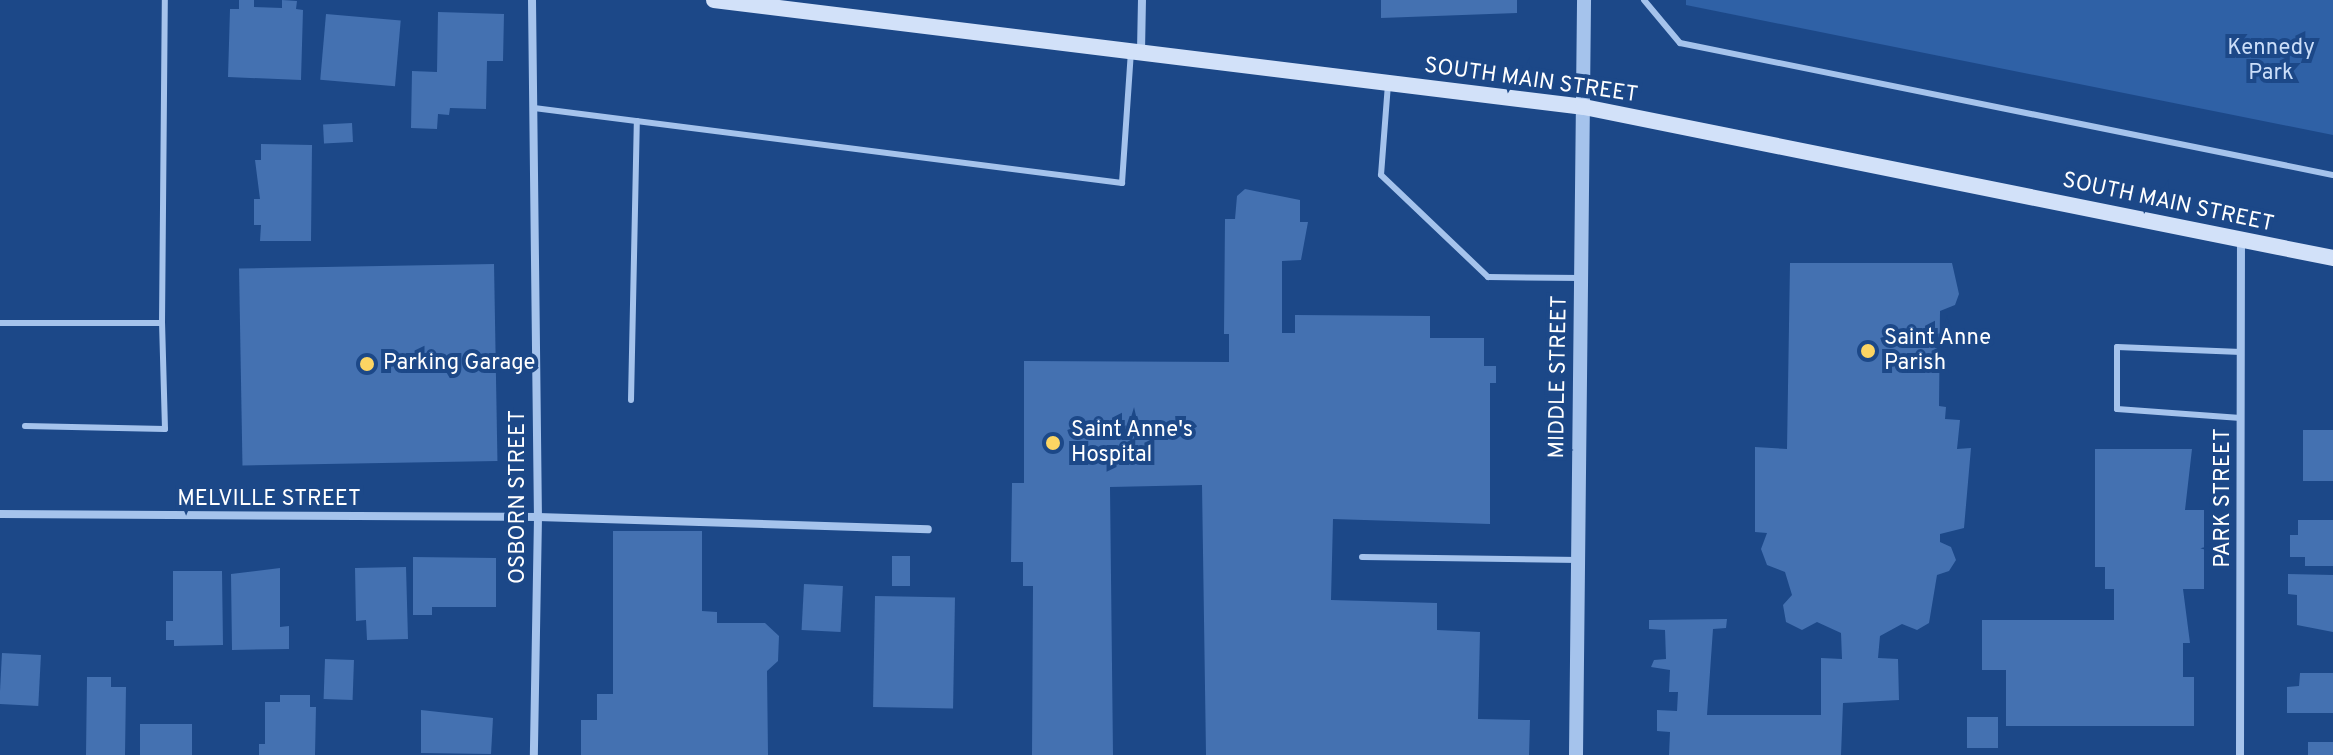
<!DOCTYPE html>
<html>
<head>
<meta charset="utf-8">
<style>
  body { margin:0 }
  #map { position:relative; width:2333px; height:755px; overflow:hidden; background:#1c4888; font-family:Overpass,sans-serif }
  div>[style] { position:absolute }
  .green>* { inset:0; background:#2f61a6 }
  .building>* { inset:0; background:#4471b1; transform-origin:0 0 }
  .service>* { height:6px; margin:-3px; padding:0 3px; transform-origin:3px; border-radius:3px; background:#a5c3ec }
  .minor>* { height:8px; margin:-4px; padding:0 4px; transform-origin:4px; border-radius:4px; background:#a5c3ec }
  .tertiary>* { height:14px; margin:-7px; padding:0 7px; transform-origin:7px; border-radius:7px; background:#a5c3ec }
  .secondary>* { height:16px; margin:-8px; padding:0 8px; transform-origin:8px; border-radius:8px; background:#d2e1f9 }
  .dots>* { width:22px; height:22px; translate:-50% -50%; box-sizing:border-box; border:4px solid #1c4888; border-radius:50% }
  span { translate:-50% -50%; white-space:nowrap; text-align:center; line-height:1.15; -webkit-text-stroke:8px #1c4888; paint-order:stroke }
  .park-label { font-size:22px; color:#cbdef9 }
  .street-label { font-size:22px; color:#fff }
  .poi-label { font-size:22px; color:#fff }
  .left { translate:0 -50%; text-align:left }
</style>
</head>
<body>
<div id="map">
  <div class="green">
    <div style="clip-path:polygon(1686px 0,2333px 0,2333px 135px,1686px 5px)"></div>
  </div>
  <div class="building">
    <div style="clip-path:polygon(239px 0,254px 0,254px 7px,282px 8px,282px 0,297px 1px,296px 9px,303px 10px,301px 80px,228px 77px,230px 9px,239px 9px)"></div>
    <div style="clip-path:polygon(1381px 0,1517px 0,1517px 13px,1381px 18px)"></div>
    <div style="clip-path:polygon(438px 12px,504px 14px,503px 61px,487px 61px,486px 109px,450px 108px,449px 115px,438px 114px,437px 129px,411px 128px,412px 71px,437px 72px)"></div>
    <div style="left:326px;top:14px;width:75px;height:66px;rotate:5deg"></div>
    <div style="left:352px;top:123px;width:19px;height:29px;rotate:87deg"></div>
    <div style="clip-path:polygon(261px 144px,312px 145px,311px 241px,260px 241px,261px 225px,254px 225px,254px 199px,260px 199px,255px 160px,261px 160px)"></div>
    <div style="clip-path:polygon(1245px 189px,1300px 200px,1300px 222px,1308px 222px,1301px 260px,1282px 261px,1282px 333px,1295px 333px,1295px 315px,1430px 316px,1430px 338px,1484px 338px,1484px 366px,1496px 366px,1496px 383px,1490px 383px,1490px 524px,1333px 519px,1331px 600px,1437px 603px,1437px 630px,1480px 632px,1478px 719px,1530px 720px,1529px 755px,1206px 755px,1202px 485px,1110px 487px,1113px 755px,1032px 755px,1033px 586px,1023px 586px,1023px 562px,1011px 562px,1012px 483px,1024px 483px,1024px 361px,1229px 362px,1229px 334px,1224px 334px,1225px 219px,1235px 219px,1237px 196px)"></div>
    <div style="clip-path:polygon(1790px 263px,1952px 263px,1959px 294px,1955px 305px,1940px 311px,1939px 406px,1946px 407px,1945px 419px,1960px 420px,1957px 449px,1971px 448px,1964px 528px,1940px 534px,1940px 542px,1951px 547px,1956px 560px,1949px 571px,1937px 575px,1929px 623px,1917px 630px,1902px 624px,1880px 636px,1878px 658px,1898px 659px,1899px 700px,1843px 703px,1841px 755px,1669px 755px,1670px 732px,1657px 731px,1657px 710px,1677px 711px,1678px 692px,1669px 692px,1670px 670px,1651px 667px,1654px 660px,1666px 659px,1665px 630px,1649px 629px,1649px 620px,1727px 619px,1726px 628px,1713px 629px,1707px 715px,1821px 715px,1821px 658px,1842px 659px,1841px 633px,1817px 622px,1802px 630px,1786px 622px,1783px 605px,1792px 595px,1785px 572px,1767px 565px,1761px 549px,1767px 533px,1755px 532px,1755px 447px,1787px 449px)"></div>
    <div style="left:494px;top:264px;width:197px;height:255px;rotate:89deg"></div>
    <div style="left:2303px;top:430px;width:30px;height:51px"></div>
    <div style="clip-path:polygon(2095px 449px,2192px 449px,2185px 510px,2204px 510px,2204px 589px,2183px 589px,2190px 643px,2183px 643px,2183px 677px,2194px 677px,2194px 726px,2006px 726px,2006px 670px,1982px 670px,1982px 620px,2114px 620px,2114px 589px,2105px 589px,2105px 567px,2095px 567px)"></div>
    <div style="clip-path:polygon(2298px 520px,2333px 520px,2333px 566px,2305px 566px,2305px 557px,2290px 557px,2290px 535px,2298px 535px)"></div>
    <div style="clip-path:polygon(613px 531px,702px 531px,702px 611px,717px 612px,717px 623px,765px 623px,779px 636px,778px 661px,767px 671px,768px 755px,581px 755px,581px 720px,597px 720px,597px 694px,613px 694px)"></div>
    <div style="left:892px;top:556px;width:18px;height:30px"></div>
    <div style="clip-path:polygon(413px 557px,496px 558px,496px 607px,432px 607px,432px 615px,413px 615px)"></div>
    <div style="clip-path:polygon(406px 567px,408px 639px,367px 640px,366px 620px,356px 621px,355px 568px)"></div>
    <div style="clip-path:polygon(280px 568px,280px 627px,289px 626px,289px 649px,232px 650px,231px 574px)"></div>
    <div style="clip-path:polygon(173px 571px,222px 571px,223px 645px,174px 646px,174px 640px,166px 640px,166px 621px,173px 621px)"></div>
    <div style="clip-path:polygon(2288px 574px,2333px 575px,2333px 632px,2297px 625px,2297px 595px,2288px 594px)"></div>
    <div style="left:804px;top:584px;width:39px;height:46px;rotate:3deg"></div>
    <div style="left:875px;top:596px;width:80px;height:111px;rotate:1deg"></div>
    <div style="left:2px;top:653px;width:39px;height:51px;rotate:3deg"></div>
    <div style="left:325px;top:659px;width:29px;height:40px;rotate:2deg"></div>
    <div style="clip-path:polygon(2300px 673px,2333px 673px,2333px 713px,2287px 713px,2287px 687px,2299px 686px)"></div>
    <div style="clip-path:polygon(87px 677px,111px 677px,111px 687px,126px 687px,125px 755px,86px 755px)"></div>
    <div style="clip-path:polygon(280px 695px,310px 695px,310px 707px,316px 707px,315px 755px,259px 755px,259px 744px,265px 744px,265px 702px,280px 702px)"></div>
    <div style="clip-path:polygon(421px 710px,493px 718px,491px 754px,421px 753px)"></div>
    <div style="left:1967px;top:717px;width:31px;height:31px"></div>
    <div style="left:140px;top:724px;width:52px;height:31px"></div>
    <div style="left:2308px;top:742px;width:25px;height:13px"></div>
  </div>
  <div class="service">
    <div style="left:1644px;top:0;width:56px;rotate:50.1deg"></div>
    <div style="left:1680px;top:43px;width:666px;rotate:11.43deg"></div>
    <div style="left:1388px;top:84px;width:91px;rotate:94.4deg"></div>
    <div style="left:1381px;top:175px;width:148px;rotate:43.6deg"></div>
    <div style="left:1488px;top:277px;width:94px;rotate:0.6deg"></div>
    <div style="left:534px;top:108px;width:593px;rotate:7.27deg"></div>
    <div style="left:1122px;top:183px;width:131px;rotate:-86.1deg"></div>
    <div style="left:0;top:323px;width:162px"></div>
    <div style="left:162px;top:323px;width:323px;rotate:-89.5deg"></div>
    <div style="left:2241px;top:352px;width:124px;rotate:-177.7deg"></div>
    <div style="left:2117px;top:347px;width:62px;rotate:90deg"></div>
    <div style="left:2117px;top:409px;width:124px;rotate:4.2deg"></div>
    <div style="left:631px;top:400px;width:279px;rotate:-88.8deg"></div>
    <div style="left:25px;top:426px;width:140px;rotate:1.2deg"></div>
    <div style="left:165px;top:429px;width:106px;rotate:-91.6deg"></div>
    <div style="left:1362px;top:557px;width:217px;rotate:0.8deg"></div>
  </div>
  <div class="minor">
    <div style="left:532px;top:0;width:517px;rotate:89.34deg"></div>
    <div style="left:538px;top:517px;width:238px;rotate:91deg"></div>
    <div style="left:1141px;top:51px;width:51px;rotate:-88.9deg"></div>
    <div style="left:0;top:514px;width:538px;rotate:0.32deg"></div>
    <div style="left:538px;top:517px;width:390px;rotate:1.8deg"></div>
    <div style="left:2240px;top:755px;width:513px;rotate:-89.89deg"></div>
  </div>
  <div class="tertiary">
    <div style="left:1576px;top:755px;width:755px;rotate:-89.39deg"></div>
  </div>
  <div class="secondary">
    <div style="left:714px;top:0;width:877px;rotate:7.01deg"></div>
    <div style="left:1584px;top:107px;width:764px;rotate:11.4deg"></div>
  </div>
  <div class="dots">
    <div style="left:1868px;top:351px;background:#fcd563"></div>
    <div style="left:367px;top:364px;background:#fcd563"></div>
    <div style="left:1053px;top:443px;background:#fcd563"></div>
  </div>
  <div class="park-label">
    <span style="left:2271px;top:61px">Kennedy<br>Park</span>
  </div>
  <div class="street-label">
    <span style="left:1531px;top:81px;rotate:8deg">SOUTH MAIN STREET</span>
    <span style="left:2168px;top:203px;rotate:12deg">SOUTH MAIN STREET</span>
    <span style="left:1559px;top:377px;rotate:-89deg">MIDDLE STREET</span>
    <span style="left:519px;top:497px;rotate:-90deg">OSBORN STREET</span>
    <span style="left:2224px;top:498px;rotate:-90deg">PARK STREET</span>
    <span style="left:269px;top:500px">MELVILLE STREET</span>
  </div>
  <div class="poi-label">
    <span class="left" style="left:1884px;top:351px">Saint Anne<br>Parish</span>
    <span class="left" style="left:383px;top:364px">Parking Garage</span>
    <span class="left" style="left:1071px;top:443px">Saint Anne's<br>Hospital</span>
  </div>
</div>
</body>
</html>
